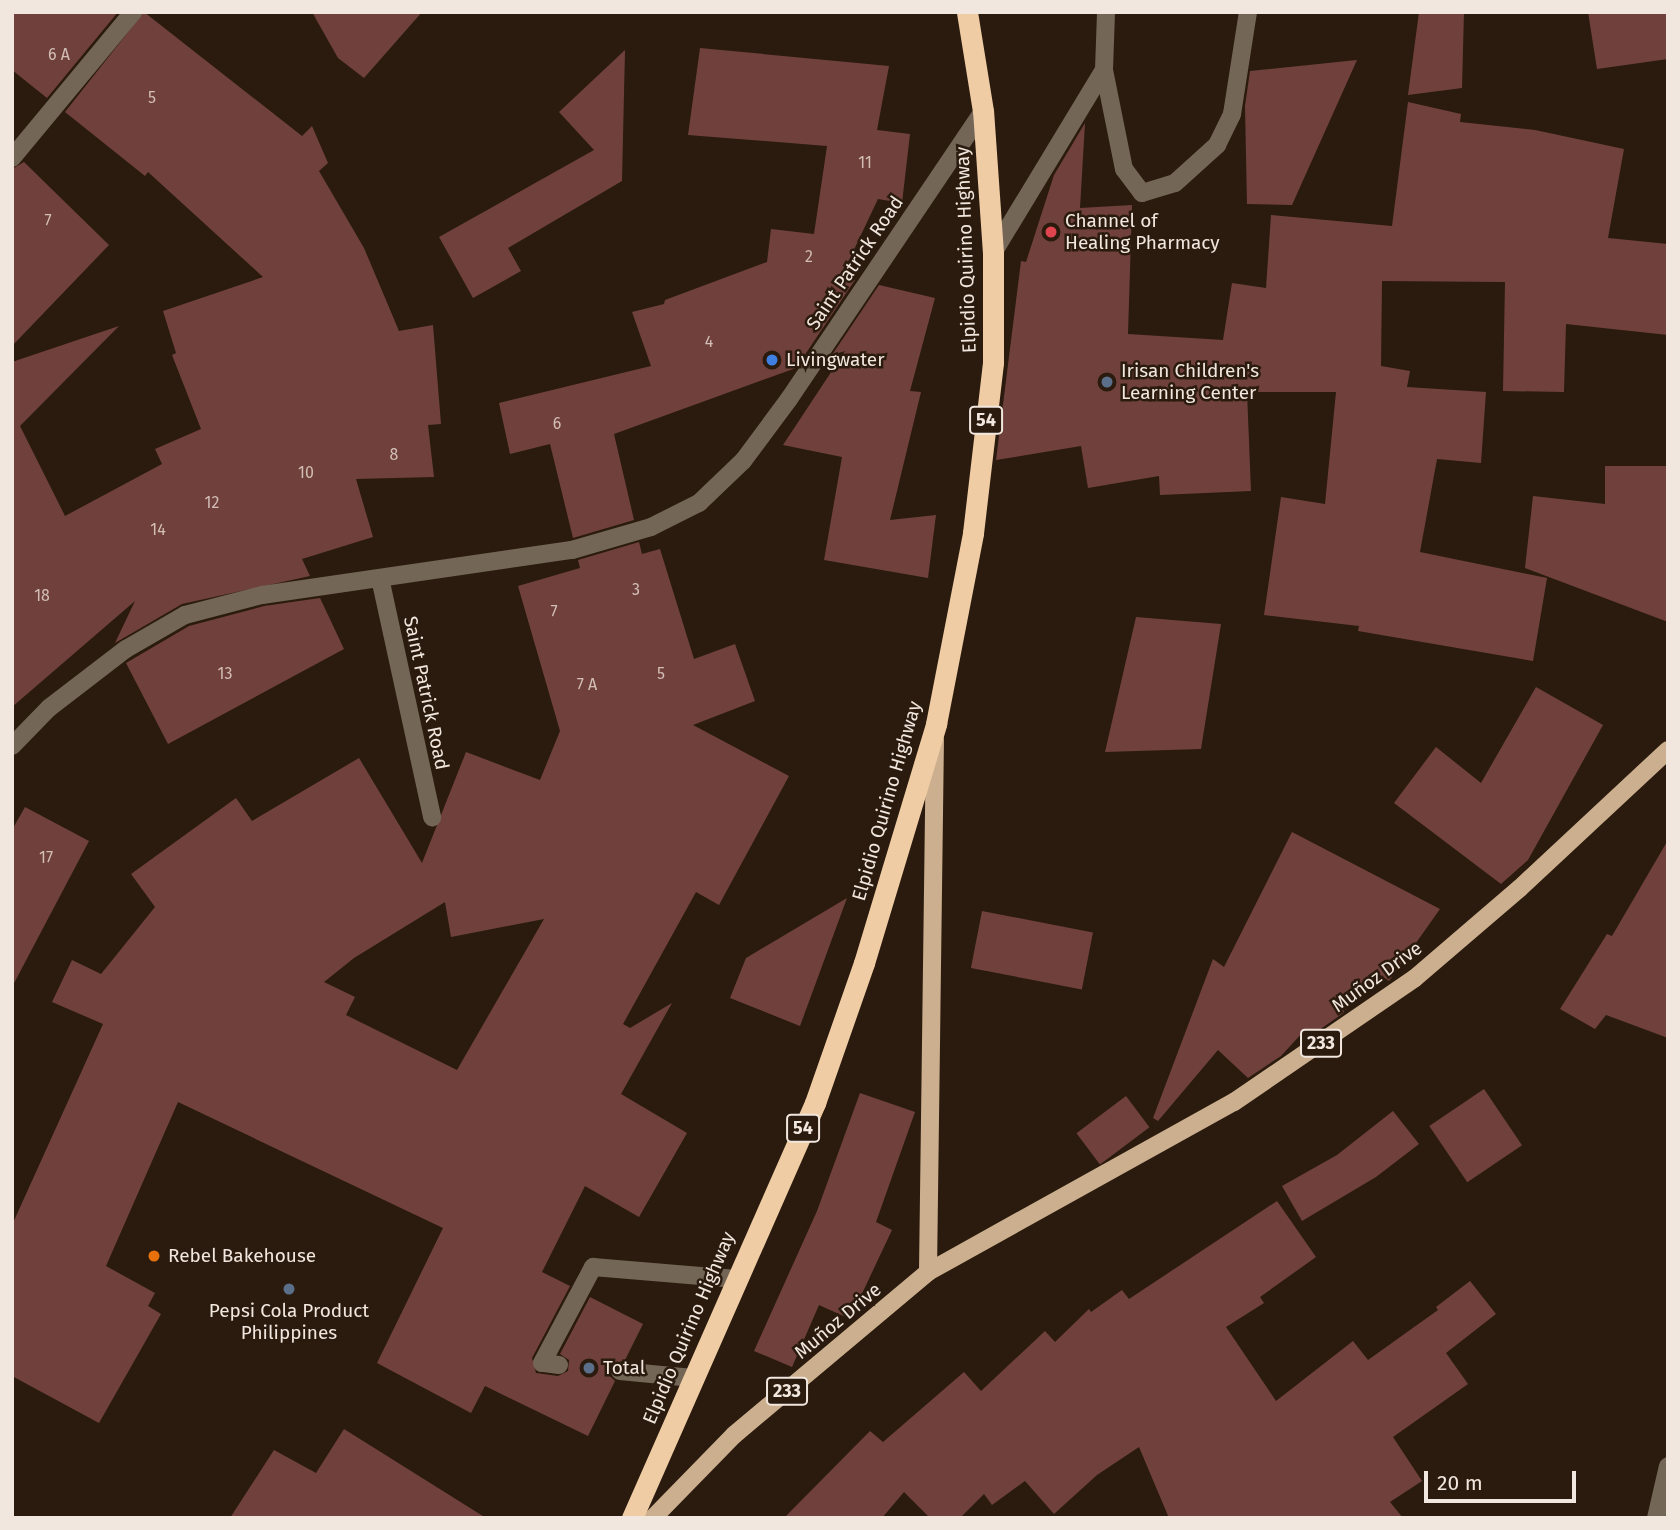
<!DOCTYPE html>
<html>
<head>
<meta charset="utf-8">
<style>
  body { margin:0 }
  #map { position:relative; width:1680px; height:1530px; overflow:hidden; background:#2a1b0e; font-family:"Fira Sans",sans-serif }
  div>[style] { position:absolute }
  .building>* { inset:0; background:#70413c; transform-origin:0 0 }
  .lane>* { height:18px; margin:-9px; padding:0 9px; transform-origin:9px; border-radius:9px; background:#746657 }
  .street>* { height:18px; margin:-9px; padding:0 9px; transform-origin:9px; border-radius:9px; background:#746657 }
  .primary>* { height:18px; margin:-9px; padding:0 9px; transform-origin:9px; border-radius:9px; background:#ccaf8e }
  .highway>* { height:21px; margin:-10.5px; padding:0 10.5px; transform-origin:10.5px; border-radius:10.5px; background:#efcca4 }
  .dots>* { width:19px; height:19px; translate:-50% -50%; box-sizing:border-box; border:4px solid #2a1b0e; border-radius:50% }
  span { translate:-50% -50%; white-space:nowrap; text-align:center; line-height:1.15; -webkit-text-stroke:5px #2a1b0e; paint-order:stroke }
  .number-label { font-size:16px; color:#d2beb6 }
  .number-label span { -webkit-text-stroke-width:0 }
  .shield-label span { padding:2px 5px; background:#2a1b0e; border:2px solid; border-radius:5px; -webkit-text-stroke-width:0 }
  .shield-label { font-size:18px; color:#f2e7de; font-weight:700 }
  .poi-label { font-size:19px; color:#f2e7de }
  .left { translate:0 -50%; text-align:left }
  .street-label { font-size:19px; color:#f2e7de }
  .frame { position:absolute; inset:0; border:14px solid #f2e7de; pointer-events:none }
  .scale { position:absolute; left:1424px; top:1471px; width:152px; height:32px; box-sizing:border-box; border:4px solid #f2e7de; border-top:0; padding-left:9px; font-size:21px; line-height:24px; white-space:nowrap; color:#f2e7de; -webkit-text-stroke:5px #2a1b0e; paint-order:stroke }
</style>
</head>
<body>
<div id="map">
  <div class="building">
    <div style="clip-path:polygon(12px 12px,118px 12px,47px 98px,12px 70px)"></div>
    <div style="clip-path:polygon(144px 12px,302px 136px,312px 126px,328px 163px,319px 171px,364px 248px,399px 331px,433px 325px,441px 424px,428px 425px,434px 477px,356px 479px,373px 537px,302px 559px,310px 576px,182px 604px,115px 643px,135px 601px,12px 707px,12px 362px,119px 326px,20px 426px,65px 516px,162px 464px,155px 449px,201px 429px,172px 355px,176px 353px,163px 311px,263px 277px,148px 172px,145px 176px,65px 112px)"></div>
    <div style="clip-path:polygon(312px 12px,422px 12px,364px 78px,338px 58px)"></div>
    <div style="clip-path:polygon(1419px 12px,1464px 12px,1462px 88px,1408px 95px)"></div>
    <div style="clip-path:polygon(1588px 12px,1668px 12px,1668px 59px,1597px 69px)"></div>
    <div style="clip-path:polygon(700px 48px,889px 66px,877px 130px,910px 134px,902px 203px,878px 199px,841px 277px,855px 280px,796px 368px,614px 434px,634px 520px,573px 538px,550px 444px,510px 454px,499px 403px,651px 366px,632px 312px,664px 304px,665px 300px,767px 262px,771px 229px,814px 234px,827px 146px,688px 135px)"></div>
    <div style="clip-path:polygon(625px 50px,622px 181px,508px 248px,521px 271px,473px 298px,439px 237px,594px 150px,559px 112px)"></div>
    <div style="clip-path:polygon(1357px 60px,1292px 205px,1247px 204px,1245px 106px,1250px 71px)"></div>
    <div style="clip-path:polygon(1408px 102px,1461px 114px,1460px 122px,1535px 130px,1624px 149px,1608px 238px,1668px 244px,1668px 335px,1566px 324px,1564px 392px,1503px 391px,1505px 282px,1382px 281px,1381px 366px,1410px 371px,1407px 387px,1486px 392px,1481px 463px,1437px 459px,1420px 552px,1547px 578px,1533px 661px,1358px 631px,1359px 626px,1264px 615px,1281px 497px,1325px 504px,1336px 392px,1247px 392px,1251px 491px,1160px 495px,1159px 476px,1088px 488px,1081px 446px,996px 460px,1021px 261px,1026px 262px,1054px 175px,1085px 123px,1080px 208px,1132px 205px,1128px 334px,1223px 340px,1232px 283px,1266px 288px,1271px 215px,1392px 226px)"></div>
    <div style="clip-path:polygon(24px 162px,109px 245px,12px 346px,12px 169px)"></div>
    <div style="clip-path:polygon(879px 285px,935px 298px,910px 391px,921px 392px,890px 520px,936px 515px,928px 578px,824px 560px,842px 457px,783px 445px,845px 351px,832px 355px)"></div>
    <div style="clip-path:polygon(1605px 466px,1668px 466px,1668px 622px,1525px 568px,1533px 496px,1605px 504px)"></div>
    <div style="clip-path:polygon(evenodd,639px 542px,642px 554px,660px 549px,694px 659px,735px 644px,755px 701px,693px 725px,789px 776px,719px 905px,696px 892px,623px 1024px,630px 1028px,672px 1003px,621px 1094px,687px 1133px,639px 1217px,585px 1186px,542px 1272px,570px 1286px,532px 1358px,536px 1373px,558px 1376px,568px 1371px,569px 1360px,560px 1354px,590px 1297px,643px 1324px,625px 1360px,610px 1365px,609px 1375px,615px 1381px,588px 1436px,485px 1386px,471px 1413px,377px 1363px,443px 1228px,178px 1102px,106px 1266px,155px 1293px,148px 1306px,161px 1314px,99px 1423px,12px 1376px,12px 1225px,103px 1024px,52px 1002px,72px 960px,101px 974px,155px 907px,131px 874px,236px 798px,252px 821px,359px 758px,422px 863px,466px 752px,540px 780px,560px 731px,518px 586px,580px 568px,578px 560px,639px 542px,445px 902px,451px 937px,544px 919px,457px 1070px,346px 1015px,355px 997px,324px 982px,354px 958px,445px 902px)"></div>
    <div style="clip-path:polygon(320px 598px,344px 649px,168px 744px,126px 663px,189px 626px,264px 606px)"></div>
    <div style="clip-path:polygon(1136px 617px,1221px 624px,1201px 749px,1105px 752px)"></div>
    <div style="clip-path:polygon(1536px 687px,1603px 725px,1528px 860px,1501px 884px,1394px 803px,1436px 747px,1481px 783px)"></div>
    <div style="clip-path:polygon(25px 807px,89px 841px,12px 987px,12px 830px)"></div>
    <div style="clip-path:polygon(1292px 832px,1440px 909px,1389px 981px,1379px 974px,1342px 1014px,1309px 1037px,1303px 1032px,1281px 1056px,1248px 1078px,1218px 1050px,1158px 1121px,1153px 1118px,1213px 959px,1224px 967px)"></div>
    <div style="clip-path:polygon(1668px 840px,1668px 1038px,1606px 1015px,1595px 1029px,1560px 1009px,1607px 934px,1612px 936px)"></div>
    <div style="clip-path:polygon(847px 898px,800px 1026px,730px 998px,746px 958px)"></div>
    <div style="left:982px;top:911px;width:113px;height:58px;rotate:11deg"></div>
    <div style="left:1484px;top:1089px;width:68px;height:66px;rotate:56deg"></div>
    <div style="clip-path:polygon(860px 1093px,915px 1112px,876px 1222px,892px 1230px,850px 1319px,819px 1305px,792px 1367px,754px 1351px,817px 1211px)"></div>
    <div style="left:1126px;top:1096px;width:39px;height:62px;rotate:53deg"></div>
    <div style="clip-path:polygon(1393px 1111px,1419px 1144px,1376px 1177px,1302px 1221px,1282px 1186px,1337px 1155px)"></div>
    <div style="clip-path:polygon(1277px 1201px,1316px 1257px,1260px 1297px,1264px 1303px,1226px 1327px,1276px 1401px,1353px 1341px,1368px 1360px,1438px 1310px,1436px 1307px,1470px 1281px,1496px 1314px,1446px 1353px,1468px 1384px,1393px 1437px,1422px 1481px,1390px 1502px,1403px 1518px,1169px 1518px,1139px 1447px,1097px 1475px,1054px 1514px,1025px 1481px,992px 1505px,984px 1494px,960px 1518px,930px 1518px,904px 1492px,882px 1518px,784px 1518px,870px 1431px,883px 1442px,964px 1372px,981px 1391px,1045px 1331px,1055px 1342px,1089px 1309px,1091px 1312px,1122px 1290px,1129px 1299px)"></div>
    <div style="clip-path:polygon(344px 1429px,486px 1518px,230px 1518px,274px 1450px,316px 1473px)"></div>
  </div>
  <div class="lane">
    <div style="left:559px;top:1365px;width:17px;rotate:-173deg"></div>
    <div style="left:542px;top:1363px;width:109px;rotate:-62deg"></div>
    <div style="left:593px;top:1267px;width:144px;rotate:4.8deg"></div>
    <div style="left:620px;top:1371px;width:73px;rotate:5.5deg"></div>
  </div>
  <div class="street">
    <div style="left:1104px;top:70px;width:58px;rotate:-88deg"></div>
    <div style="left:12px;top:158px;width:190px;rotate:-50.3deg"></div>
    <div style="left:993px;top:253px;width:214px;rotate:-58.8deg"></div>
    <div style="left:1104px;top:70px;width:101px;rotate:78.6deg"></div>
    <div style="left:1124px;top:169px;width:30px;rotate:53deg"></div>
    <div style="left:1142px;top:193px;width:34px;rotate:-17deg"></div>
    <div style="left:1175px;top:183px;width:57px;rotate:-42.1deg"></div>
    <div style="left:1217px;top:145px;width:34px;rotate:-64deg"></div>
    <div style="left:1232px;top:114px;width:103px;rotate:-81.1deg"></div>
    <div style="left:380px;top:578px;width:245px;rotate:77.7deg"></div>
    <div style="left:12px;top:746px;width:53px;rotate:-45.8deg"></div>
    <div style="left:49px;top:708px;width:97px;rotate:-37.5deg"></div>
    <div style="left:126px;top:649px;width:68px;rotate:-30deg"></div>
    <div style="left:185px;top:615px;width:80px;rotate:-14.6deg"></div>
    <div style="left:262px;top:595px;width:313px;rotate:-8.3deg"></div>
    <div style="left:572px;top:550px;width:82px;rotate:-16.2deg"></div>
    <div style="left:651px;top:527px;width:54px;rotate:-26.6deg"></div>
    <div style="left:699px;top:503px;width:61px;rotate:-43.7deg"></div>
    <div style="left:743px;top:461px;width:77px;rotate:-53.4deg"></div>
    <div style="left:789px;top:399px;width:347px;rotate:-56deg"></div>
    <div style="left:1656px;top:1518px;width:53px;rotate:-77deg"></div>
  </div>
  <div class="primary">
    <div style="left:928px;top:1272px;width:532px;rotate:-89.25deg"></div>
    <div style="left:653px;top:1518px;width:116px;rotate:-45.7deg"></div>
    <div style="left:734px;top:1435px;width:253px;rotate:-40deg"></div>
    <div style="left:928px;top:1272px;width:350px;rotate:-29.1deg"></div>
    <div style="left:1234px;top:1102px;width:219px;rotate:-34.4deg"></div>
    <div style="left:1415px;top:978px;width:138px;rotate:-40.6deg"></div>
    <div style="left:1520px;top:888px;width:202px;rotate:-43deg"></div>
  </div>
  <div class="highway">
    <div style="left:632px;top:1518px;width:454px;rotate:-66.2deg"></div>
    <div style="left:815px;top:1103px;width:148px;rotate:-70.7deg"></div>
    <div style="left:864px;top:963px;width:250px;rotate:-73.2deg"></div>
    <div style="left:936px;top:724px;width:195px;rotate:-79deg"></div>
    <div style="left:973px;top:533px;width:172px;rotate:-83.3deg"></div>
    <div style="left:993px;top:362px;width:109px;rotate:-90deg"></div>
    <div style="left:993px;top:253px;width:142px;rotate:-94deg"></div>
    <div style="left:983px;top:111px;width:100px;rotate:-99.2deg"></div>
  </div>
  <div class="dots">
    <div style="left:1051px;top:232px;background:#e0444e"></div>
    <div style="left:772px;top:360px;background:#3f7fe0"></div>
    <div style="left:1107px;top:382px;background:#5c6f8a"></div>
    <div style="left:154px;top:1256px;background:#e8710a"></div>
    <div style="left:289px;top:1289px;background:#5c6f8a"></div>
    <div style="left:589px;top:1368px;background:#5c6f8a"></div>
  </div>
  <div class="number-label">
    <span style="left:59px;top:55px">6 A</span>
    <span style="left:152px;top:98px">5</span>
    <span style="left:865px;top:163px">11</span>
    <span style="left:48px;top:221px">7</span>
    <span style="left:809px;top:257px">2</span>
    <span style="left:709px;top:342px">4</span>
    <span style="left:557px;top:424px">6</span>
    <span style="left:394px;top:455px">8</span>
    <span style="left:306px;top:473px">10</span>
    <span style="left:212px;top:503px">12</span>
    <span style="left:158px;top:530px">14</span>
    <span style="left:636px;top:590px">3</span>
    <span style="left:42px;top:596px">18</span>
    <span style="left:554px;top:612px">7</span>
    <span style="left:225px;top:674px">13</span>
    <span style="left:661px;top:674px">5</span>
    <span style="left:587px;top:685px">7 A</span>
    <span style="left:46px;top:858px">17</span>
  </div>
  <div class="shield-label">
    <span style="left:986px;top:420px">54</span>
    <span style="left:1321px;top:1043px">233</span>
    <span style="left:803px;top:1128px">54</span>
    <span style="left:787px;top:1391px">233</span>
  </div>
  <div class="poi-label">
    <span class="left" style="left:1065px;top:232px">Channel of<br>Healing Pharmacy</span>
    <span class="left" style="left:786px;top:360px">Livingwater</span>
    <span class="left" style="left:1121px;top:382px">Irisan Children's<br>Learning Center</span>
    <span class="left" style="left:168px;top:1256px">Rebel Bakehouse</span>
    <span style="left:289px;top:1322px">Pepsi Cola Product<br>Philippines</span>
    <span class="left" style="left:603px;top:1368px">Total</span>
  </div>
  <div class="street-label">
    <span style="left:966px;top:250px;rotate:-92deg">Elpidio Quirino Highway</span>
    <span style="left:855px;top:263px;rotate:-56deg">Saint Patrick Road</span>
    <span style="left:426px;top:693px;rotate:78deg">Saint Patrick Road</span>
    <span style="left:887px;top:801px;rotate:-74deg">Elpidio Quirino Highway</span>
    <span style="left:1377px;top:977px;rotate:-36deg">Muñoz Drive</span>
    <span style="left:838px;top:1321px;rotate:-40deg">Muñoz Drive</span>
    <span style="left:689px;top:1328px;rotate:-67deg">Elpidio Quirino Highway</span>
  </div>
  <div class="frame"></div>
  <div class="scale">20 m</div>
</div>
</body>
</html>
